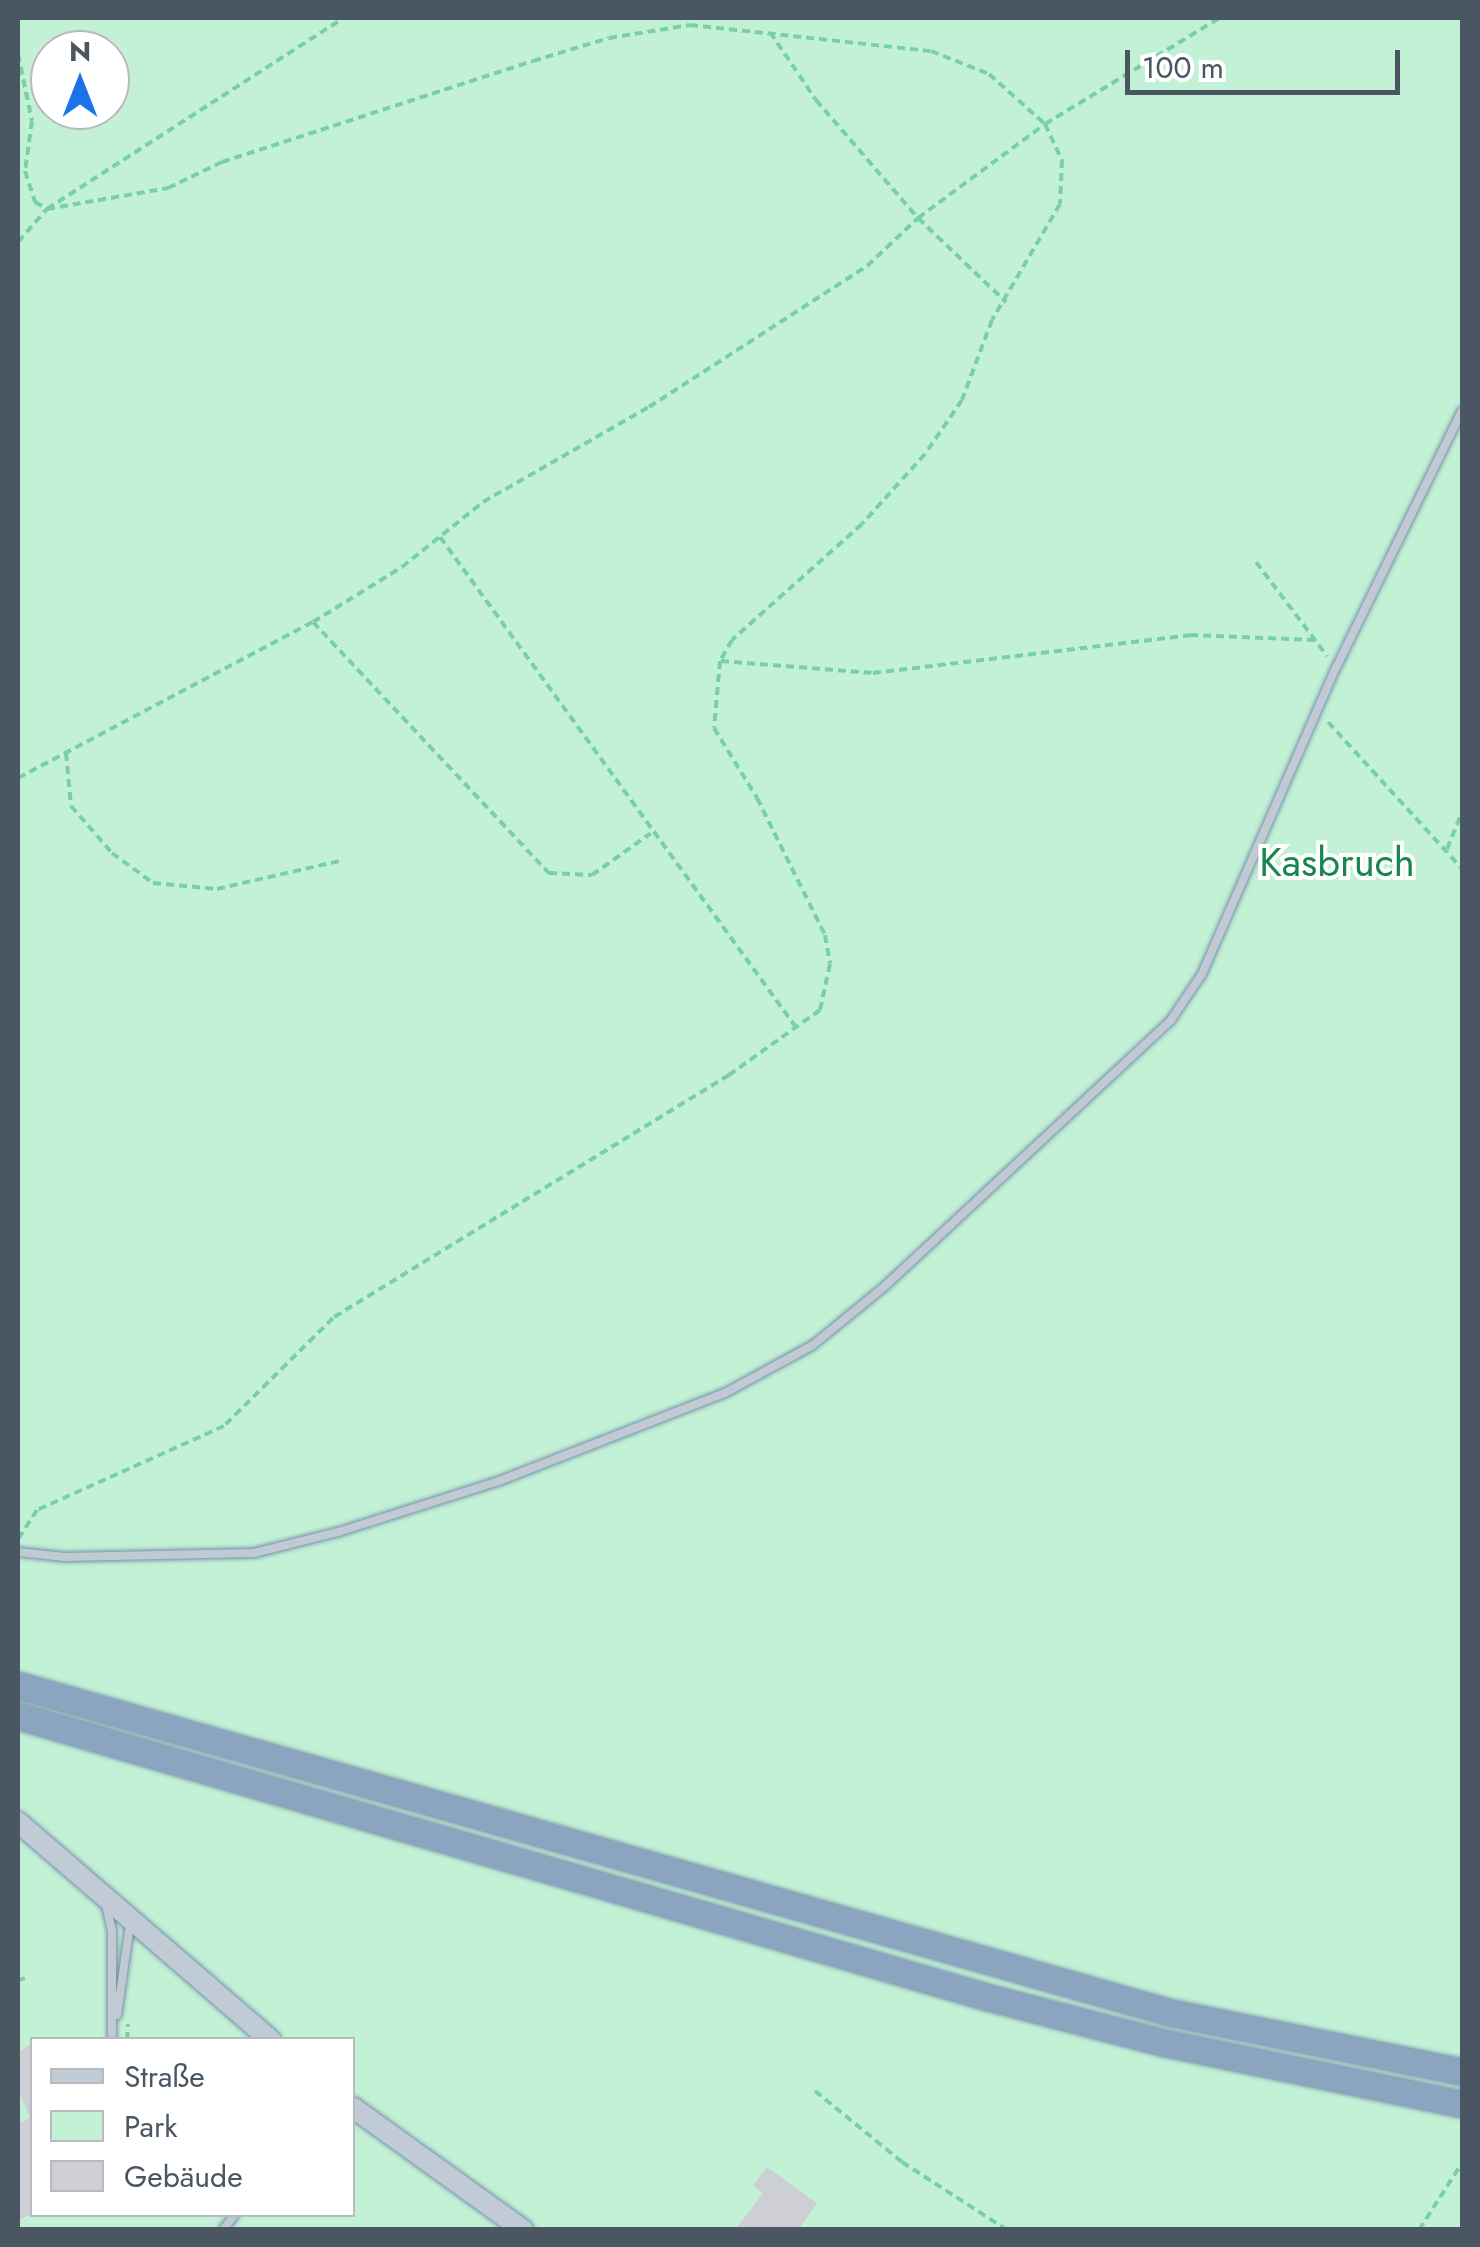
<!DOCTYPE html>
<html>
<head>
<meta charset="utf-8">
<style>
  body { margin:0 }
  #map { position:relative; width:1480px; height:2247px; overflow:hidden; background:#f5f3f3; font-family:Jost,sans-serif }
  div>[style] { position:absolute }
  .green>* { inset:0; background:#c3f1d5 }
  .building>* { inset:0; background:#cdcfd5 }
  .path>* { height:4px; margin-top:-2px; transform-origin:0; background:repeating-linear-gradient(90deg,#7ad0a6 0 8px,transparent 0 13px) }
  .roads { filter:drop-shadow(0 0 2px #7690ad) drop-shadow(0 0 2px #7690ad) }
  .service>* { height:8px; margin:-4px; padding:0 4px; transform-origin:4px; border-radius:4px; background:#c1cad2 }
  .secondary>* { height:20px; margin:-10px; padding:0 10px; transform-origin:10px; border-radius:10px; background:#c1cbd6 }
  .motorway>* { height:25px; margin:-12.5px; padding:0 12.5px; transform-origin:12.5px; border-radius:12.5px; background:#8ba5c1 }
  span { translate:-50% -50%; white-space:nowrap; text-align:center; line-height:1.15; -webkit-text-stroke:8px #fff; paint-order:stroke }
  .park-label { font-size:40px; color:#17864f }
  .frame { position:absolute; inset:0; border:20px solid #4a5661; pointer-events:none }
  .legend { position:absolute; left:30px; top:2037px; width:325px; height:180px; box-sizing:border-box; background:#fff; border:2px solid #b7bbc0; margin:0; padding:12px 18px; list-style:none; font-size:30px; color:#4a5661 }
  .legend li { display:flex; align-items:center; gap:20px; height:50px }
  .legend b { width:50px; border:2px solid #b7bbc0 }
  .north { position:absolute; left:30px; top:30px; width:100px; height:100px; box-sizing:border-box; background:#fff; border:2px solid #b7bbc0; border-radius:50%; rotate:0deg; font-size:28px; font-weight:700; line-height:40px; text-align:center; color:#4a5661 }
  .north::after { content:''; display:block; margin:auto; width:35px; height:45px; background:#1a73e8; clip-path:polygon(50% 0,100% 100%,50% 72%,0 100%) }
  .scale { position:absolute; left:1125px; top:50px; width:275px; height:45px; box-sizing:border-box; border:5px solid #4a5661; border-top:0; padding-left:12px; font-size:30px; line-height:35px; white-space:nowrap; color:#4a5661; -webkit-text-stroke:8px #fff; paint-order:stroke }
</style>
</head>
<body>
<div id="map">
  <div class="green">
    <div style="clip-path:polygon(evenodd,18px 18px,1462px 18px,1462px 2229px,18px 2229px,18px 18px,50px 50px,110px 50px,110px 110px,50px 110px,50px 50px,18px 18px,32px 2040px,352px 2040px,352px 2214px,32px 2214px,32px 2040px)"></div>
  </div>
  <div class="building">
    <div style="clip-path:polygon(32px 2043px,32px 2214px,18px 2220px,18px 2123px,30px 2118px,18px 2089px,18px 2053px)"></div>
    <div style="clip-path:polygon(767px 2167px,817px 2203px,798px 2230px,735px 2230px,763px 2193px,753px 2186px)"></div>
  </div>
  <div class="path">
    <div style="left:770px;top:32px;width:82px;rotate:55.9deg"></div>
    <div style="left:816px;top:100px;width:156px;rotate:49.2deg"></div>
    <div style="left:918px;top:218px;width:122px;rotate:43.7deg"></div>
    <div style="left:18px;top:54px;width:68px;rotate:78.2deg"></div>
    <div style="left:32px;top:121px;width:50px;rotate:98deg"></div>
    <div style="left:25px;top:171px;width:33px;rotate:72deg"></div>
    <div style="left:35px;top:202px;width:14px;rotate:30deg"></div>
    <div style="left:47px;top:209px;width:123px;rotate:-9.8deg"></div>
    <div style="left:168px;top:188px;width:60px;rotate:-25.7deg"></div>
    <div style="left:222px;top:162px;width:327px;rotate:-18deg"></div>
    <div style="left:533px;top:61px;width:79px;rotate:-16.8deg"></div>
    <div style="left:609px;top:38px;width:82px;rotate:-9.1deg"></div>
    <div style="left:690px;top:25px;width:242px;rotate:6.2deg"></div>
    <div style="left:931px;top:51px;width:62px;rotate:21.6deg"></div>
    <div style="left:989px;top:74px;width:75px;rotate:41.8deg"></div>
    <div style="left:1045px;top:124px;width:40px;rotate:65deg"></div>
    <div style="left:1062px;top:160px;width:44px;rotate:92.6deg"></div>
    <div style="left:1060px;top:204px;width:134px;rotate:120.4deg"></div>
    <div style="left:992px;top:320px;width:85px;rotate:110.6deg"></div>
    <div style="left:962px;top:400px;width:65px;rotate:124.4deg"></div>
    <div style="left:925px;top:454px;width:94px;rotate:132deg"></div>
    <div style="left:862px;top:524px;width:174px;rotate:138.3deg"></div>
    <div style="left:732px;top:640px;width:24px;rotate:120deg"></div>
    <div style="left:720px;top:661px;width:67px;rotate:95.1deg"></div>
    <div style="left:714px;top:728px;width:82px;rotate:58.4deg"></div>
    <div style="left:757px;top:798px;width:153px;rotate:63.6deg"></div>
    <div style="left:825px;top:935px;width:29px;rotate:80deg"></div>
    <div style="left:830px;top:964px;width:47px;rotate:102.3deg"></div>
    <div style="left:820px;top:1010px;width:112px;rotate:144.5deg"></div>
    <div style="left:729px;top:1075px;width:465px;rotate:148.5deg"></div>
    <div style="left:333px;top:1318px;width:153px;rotate:135.3deg"></div>
    <div style="left:224px;top:1426px;width:205px;rotate:155.8deg"></div>
    <div style="left:37px;top:1510px;width:33px;rotate:123deg"></div>
    <div style="left:18px;top:242px;width:44px;rotate:-48.7deg"></div>
    <div style="left:47px;top:209px;width:352px;rotate:-32.8deg"></div>
    <div style="left:440px;top:537px;width:604px;rotate:54.02deg"></div>
    <div style="left:1256px;top:562px;width:118px;rotate:52.9deg"></div>
    <div style="left:313px;top:622px;width:345px;rotate:46.8deg"></div>
    <div style="left:549px;top:873px;width:43px;rotate:2.7deg"></div>
    <div style="left:592px;top:875px;width:72px;rotate:-35.4deg"></div>
    <div style="left:721px;top:661px;width:152px;rotate:4.5deg"></div>
    <div style="left:873px;top:673px;width:319px;rotate:-6.8deg"></div>
    <div style="left:1190px;top:635px;width:124px;rotate:2.3deg"></div>
    <div style="left:1328px;top:722px;width:199px;rotate:47.6deg"></div>
    <div style="left:66px;top:753px;width:53px;rotate:84.6deg"></div>
    <div style="left:71px;top:806px;width:62px;rotate:48.9deg"></div>
    <div style="left:112px;top:853px;width:51px;rotate:36.2deg"></div>
    <div style="left:153px;top:883px;width:64px;rotate:5.4deg"></div>
    <div style="left:217px;top:889px;width:125px;rotate:-12.9deg"></div>
    <div style="left:18px;top:778px;width:334px;rotate:-27.9deg"></div>
    <div style="left:313px;top:622px;width:105px;rotate:-31.7deg"></div>
    <div style="left:402px;top:567px;width:104px;rotate:-38.7deg"></div>
    <div style="left:483px;top:502px;width:191px;rotate:-29.8deg"></div>
    <div style="left:649px;top:407px;width:260px;rotate:-32.9deg"></div>
    <div style="left:867px;top:266px;width:70px;rotate:-43.3deg"></div>
    <div style="left:918px;top:218px;width:158px;rotate:-36.5deg"></div>
    <div style="left:1045px;top:124px;width:204px;rotate:-31.3deg"></div>
    <div style="left:1447px;top:849px;width:40px;rotate:-68deg"></div>
    <div style="left:18px;top:1980px;width:7px;rotate:-16deg"></div>
    <div style="left:127px;top:2040px;width:16px;rotate:-86deg"></div>
    <div style="left:815px;top:2091px;width:112px;rotate:39.2deg"></div>
    <div style="left:902px;top:2162px;width:125px;rotate:32.9deg"></div>
    <div style="left:1419px;top:2230px;width:80px;rotate:-57.3deg"></div>
  </div>
  <div class="roads">
    <div class="service">
      <div style="left:18px;top:1552px;width:47px;rotate:6.1deg"></div>
      <div style="left:65px;top:1557px;width:189px;rotate:-1.2deg"></div>
      <div style="left:254px;top:1553px;width:87px;rotate:-14deg"></div>
      <div style="left:338px;top:1532px;width:169px;rotate:-17.6deg"></div>
      <div style="left:499px;top:1481px;width:243px;rotate:-21.3deg"></div>
      <div style="left:725px;top:1393px;width:100px;rotate:-28.6deg"></div>
      <div style="left:813px;top:1345px;width:93px;rotate:-39.3deg"></div>
      <div style="left:885px;top:1286px;width:391px;rotate:-42.9deg"></div>
      <div style="left:1171px;top:1020px;width:55px;rotate:-56deg"></div>
      <div style="left:1202px;top:974px;width:334px;rotate:-66.4deg"></div>
      <div style="left:1336px;top:668px;width:286px;rotate:-63.9deg"></div>
      <div style="left:106px;top:1905px;width:28px;rotate:77deg"></div>
      <div style="left:112px;top:1932px;width:108px;rotate:90deg"></div>
      <div style="left:117px;top:2015px;width:91px;rotate:-81.8deg"></div>
      <div style="left:223px;top:2230px;width:20px;rotate:-53deg"></div>
    </div>
    <div class="secondary">
      <div style="left:18px;top:1822px;width:334px;rotate:40.8deg"></div>
      <div style="left:352px;top:2107px;width:211px;rotate:35.7deg"></div>
    </div>
    <div class="motorway">
      <div style="left:18px;top:1685px;width:1196px;rotate:15.87deg"></div>
      <div style="left:1168px;top:2012px;width:300px;rotate:11.5deg"></div>
      <div style="left:18px;top:1716px;width:1009px;rotate:16.17deg"></div>
      <div style="left:987px;top:1997px;width:184px;rotate:14.5deg"></div>
      <div style="left:1165px;top:2043px;width:303px;rotate:11.6deg"></div>
    </div>
  </div>
  <div class="park-label">
    <span style="left:1337px;top:862px">Kasbruch</span>
  </div>
  <div class="frame"></div>
  <ul class="legend">
  <li><b style="height:12px;background:#c1cbd6"></b>Straße</li>
  <li><b style="height:28px;background:#c3f1d5"></b>Park</li>
  <li><b style="height:28px;background:#cdcfd5"></b>Gebäude</li>
  </ul>
  <div class="north">N</div>
  <div class="scale">100 m</div>
</div>
</body>
</html>
